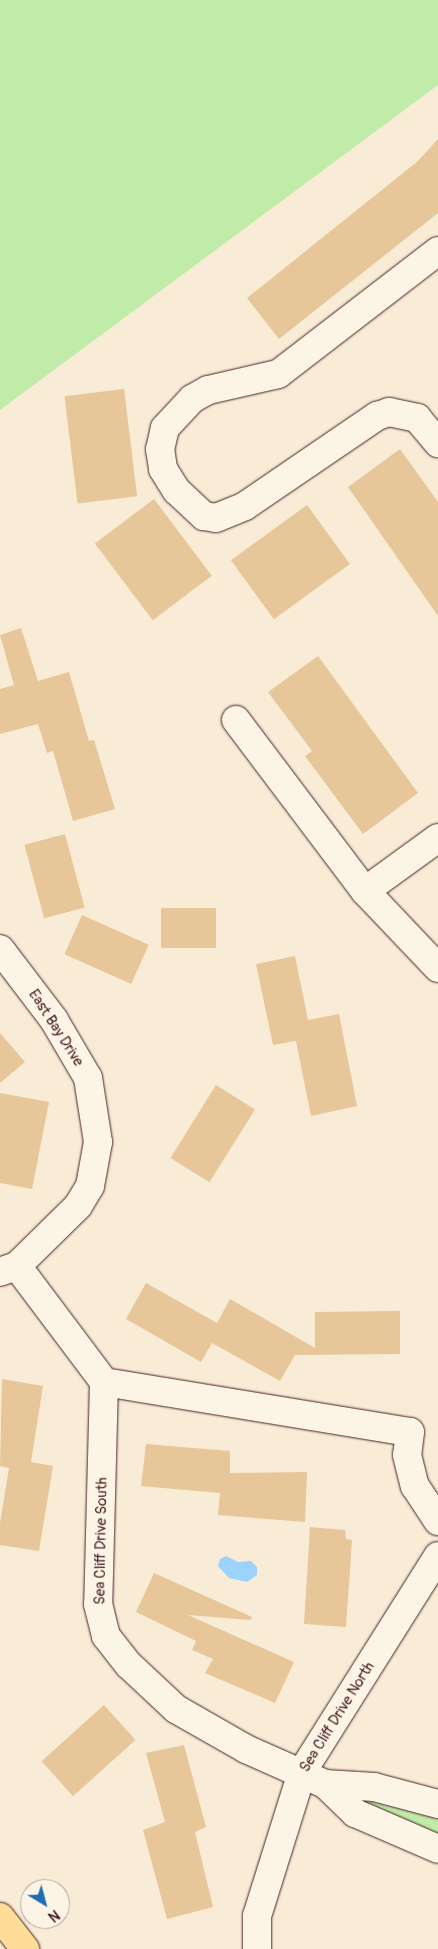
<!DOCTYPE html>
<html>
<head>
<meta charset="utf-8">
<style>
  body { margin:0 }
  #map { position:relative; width:438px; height:1949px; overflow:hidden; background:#f8ecd6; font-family:Pangolin,sans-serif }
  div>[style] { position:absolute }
  .green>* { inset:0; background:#c1eba8 }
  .water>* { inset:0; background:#9cd3fc }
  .building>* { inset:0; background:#e7c699; transform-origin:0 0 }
  .roads { filter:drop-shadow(0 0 1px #4a1f2b) drop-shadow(0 0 1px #4a1f2b) }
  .minor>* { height:28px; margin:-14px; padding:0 14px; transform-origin:14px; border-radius:14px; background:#fcf5e5 }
  .major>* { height:28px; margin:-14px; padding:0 14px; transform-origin:14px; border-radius:14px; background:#fedd96 }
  span { translate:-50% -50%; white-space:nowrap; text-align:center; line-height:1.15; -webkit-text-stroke:4px #fcf5e5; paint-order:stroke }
  .street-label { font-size:15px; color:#4a1f2b }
  .north { position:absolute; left:20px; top:1879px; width:50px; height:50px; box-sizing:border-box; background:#fcf5e5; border:1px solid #b59f9b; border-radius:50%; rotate:143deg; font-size:14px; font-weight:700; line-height:20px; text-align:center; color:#4a1f2b }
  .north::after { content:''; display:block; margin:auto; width:18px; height:22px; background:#1f6fb2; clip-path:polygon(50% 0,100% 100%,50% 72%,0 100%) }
</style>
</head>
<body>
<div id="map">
  <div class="green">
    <div style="clip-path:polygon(0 0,438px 0,438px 85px,0 410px)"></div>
    <div style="clip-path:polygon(360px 1792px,438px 1812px,438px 1844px,356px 1805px)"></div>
  </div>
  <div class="water">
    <div style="clip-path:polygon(226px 1556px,238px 1562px,251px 1561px,257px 1567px,257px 1575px,247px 1582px,229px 1578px,218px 1566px,220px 1559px)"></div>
  </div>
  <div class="building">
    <div style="clip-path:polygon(438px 139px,438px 213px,279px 339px,247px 298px,418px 161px)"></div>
    <div style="left:124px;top:389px;width:108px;height:60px;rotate:83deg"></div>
    <div style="clip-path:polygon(400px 449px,438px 502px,438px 616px,348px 487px)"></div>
    <div style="left:154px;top:499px;width:96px;height:74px;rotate:53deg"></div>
    <div style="left:307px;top:505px;width:73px;height:94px;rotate:54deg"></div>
    <div style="clip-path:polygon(21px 628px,38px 681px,69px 672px,89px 741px,94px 740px,115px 809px,73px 821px,53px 751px,47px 753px,38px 724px,0 734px,0 689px,14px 685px,0 635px)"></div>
    <div style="clip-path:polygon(318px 656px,418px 793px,363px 834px,305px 756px,312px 751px,268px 692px)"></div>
    <div style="left:65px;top:834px;width:76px;height:42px;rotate:75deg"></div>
    <div style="left:161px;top:908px;width:55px;height:40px"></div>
    <div style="left:82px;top:915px;width:73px;height:43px;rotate:24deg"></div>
    <div style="clip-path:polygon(295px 956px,308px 1020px,339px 1014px,357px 1106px,311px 1116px,296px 1041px,273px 1045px,256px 964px)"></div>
    <div style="clip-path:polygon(0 1033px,25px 1062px,0 1083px)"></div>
    <div style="left:216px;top:1085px;width:46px;height:86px;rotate:32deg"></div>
    <div style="clip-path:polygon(0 1093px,49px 1102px,32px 1189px,0 1183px)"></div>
    <div style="clip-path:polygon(146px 1283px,217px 1323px,230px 1299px,315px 1348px,315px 1312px,400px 1311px,400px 1354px,295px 1355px,280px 1381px,212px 1343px,201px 1362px,126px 1319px)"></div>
    <div style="clip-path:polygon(2px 1379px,43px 1386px,31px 1462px,53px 1466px,39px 1551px,0 1545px,0 1523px,9px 1468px,0 1466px)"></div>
    <div style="clip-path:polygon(146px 1444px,230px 1451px,230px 1473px,307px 1472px,305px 1522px,218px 1515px,220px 1493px,141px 1486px)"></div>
    <div style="clip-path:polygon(310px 1527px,345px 1530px,346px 1539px,352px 1540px,346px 1627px,304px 1624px)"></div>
    <div style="clip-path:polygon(154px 1573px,252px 1617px,251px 1620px,188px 1615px,294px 1662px,275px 1703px,205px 1673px,213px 1659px,192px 1650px,196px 1641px,136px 1612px)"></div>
    <div style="left:104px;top:1705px;width:47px;height:84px;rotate:48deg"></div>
    <div style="clip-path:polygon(184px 1745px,206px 1827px,195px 1832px,213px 1907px,167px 1919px,143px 1830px,165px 1822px,146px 1753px)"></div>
  </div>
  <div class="roads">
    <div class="minor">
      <div style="left:438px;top:251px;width:202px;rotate:142.4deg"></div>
      <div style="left:278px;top:374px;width:72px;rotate:167.1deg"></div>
      <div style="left:208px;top:390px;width:18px;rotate:151deg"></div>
      <div style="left:192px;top:399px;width:40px;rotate:133deg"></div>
      <div style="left:165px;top:428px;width:22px;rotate:103deg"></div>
      <div style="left:160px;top:449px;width:20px;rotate:81deg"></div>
      <div style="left:163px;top:469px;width:26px;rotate:58deg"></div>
      <div style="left:177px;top:491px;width:37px;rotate:43deg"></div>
      <div style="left:204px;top:516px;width:12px;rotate:9deg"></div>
      <div style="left:216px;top:518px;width:31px;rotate:-22deg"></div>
      <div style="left:245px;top:506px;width:160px;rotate:-34.3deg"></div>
      <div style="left:377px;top:416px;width:13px;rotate:-18deg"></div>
      <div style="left:389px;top:412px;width:29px;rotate:12deg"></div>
      <div style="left:417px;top:418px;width:33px;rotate:50deg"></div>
      <div style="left:236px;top:720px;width:214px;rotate:53deg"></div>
      <div style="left:365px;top:891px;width:106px;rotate:46.5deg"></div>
      <div style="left:365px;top:891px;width:90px;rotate:-36deg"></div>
      <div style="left:0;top:949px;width:89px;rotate:52.7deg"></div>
      <div style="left:54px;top:1020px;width:67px;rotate:59.6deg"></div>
      <div style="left:88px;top:1078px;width:65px;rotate:81.1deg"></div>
      <div style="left:98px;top:1142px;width:45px;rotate:100.3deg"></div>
      <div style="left:90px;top:1186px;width:23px;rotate:121deg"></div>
      <div style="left:78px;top:1206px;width:86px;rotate:135.5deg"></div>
      <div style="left:17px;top:1266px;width:18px;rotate:161deg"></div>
      <div style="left:17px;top:1266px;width:145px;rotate:53.1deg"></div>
      <div style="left:104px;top:1382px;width:222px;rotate:91.5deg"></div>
      <div style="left:98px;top:1604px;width:33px;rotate:76deg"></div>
      <div style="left:106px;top:1636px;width:37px;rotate:52deg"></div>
      <div style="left:129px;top:1665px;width:64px;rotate:43.1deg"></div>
      <div style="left:176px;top:1709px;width:81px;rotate:29.7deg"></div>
      <div style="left:246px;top:1749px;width:86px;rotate:23.9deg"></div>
      <div style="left:325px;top:1784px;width:42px;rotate:44deg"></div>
      <div style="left:355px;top:1813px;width:90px;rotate:23.4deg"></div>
      <div style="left:104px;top:1382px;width:310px;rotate:9.3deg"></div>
      <div style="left:410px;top:1432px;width:23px;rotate:97deg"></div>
      <div style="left:407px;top:1455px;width:32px;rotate:76deg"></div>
      <div style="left:415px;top:1486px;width:42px;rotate:56.7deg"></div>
      <div style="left:325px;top:1784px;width:49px;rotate:3.5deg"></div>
      <div style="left:374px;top:1787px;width:66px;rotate:14.9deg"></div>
      <div style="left:257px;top:1949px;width:33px;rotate:-90deg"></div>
      <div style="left:257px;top:1916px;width:151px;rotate:-72.6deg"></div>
      <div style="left:302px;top:1772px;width:255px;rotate:-57.8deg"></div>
    </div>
    <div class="major">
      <div style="left:0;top:1917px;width:41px;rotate:52deg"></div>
    </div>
  </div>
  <div class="street-label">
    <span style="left:56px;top:1028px;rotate:57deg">East Bay Drive</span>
    <span style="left:101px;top:1541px;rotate:-89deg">Sea Cliff Drive South</span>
    <span style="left:337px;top:1717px;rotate:-58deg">Sea Cliff Drive North</span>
  </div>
  <div class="north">N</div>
</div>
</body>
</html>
